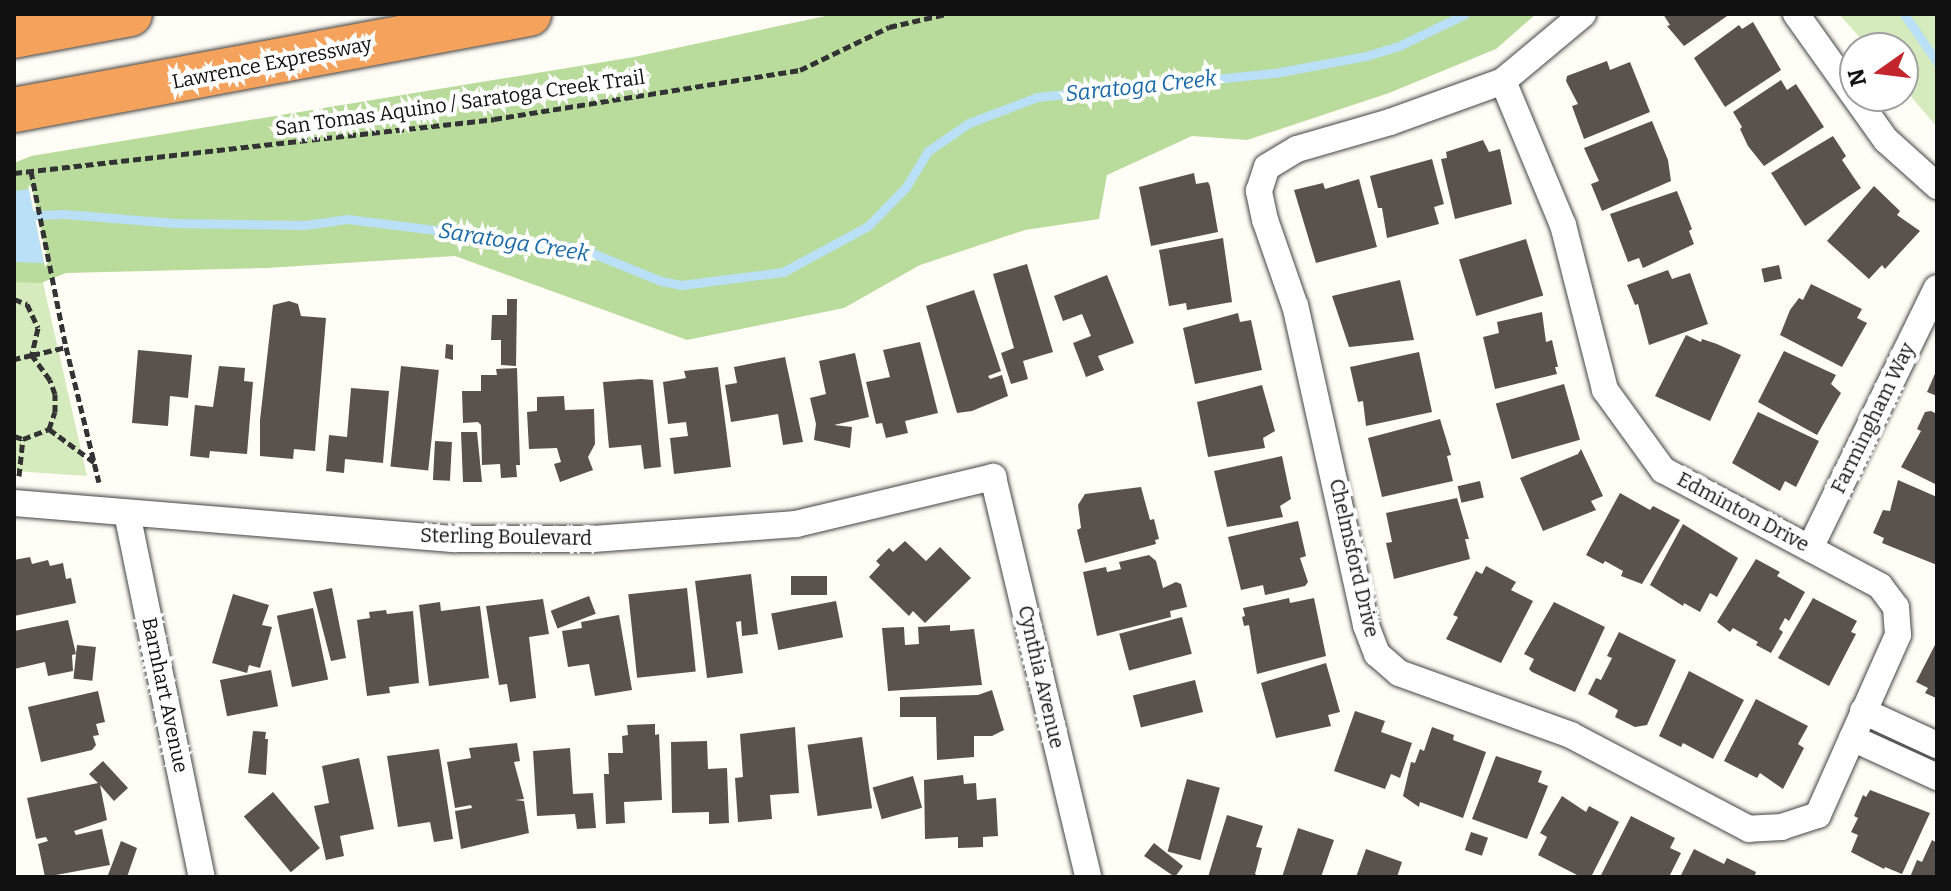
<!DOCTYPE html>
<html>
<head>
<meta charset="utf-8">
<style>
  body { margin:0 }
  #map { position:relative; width:1951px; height:891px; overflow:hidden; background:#fffdf5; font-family:Bitter,serif }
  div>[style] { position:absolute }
  .green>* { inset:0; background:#d5ebbd }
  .forest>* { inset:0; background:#b9dc9c }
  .water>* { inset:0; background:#b9e0f7 }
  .pier>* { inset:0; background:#fffdf5 }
  .stream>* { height:9px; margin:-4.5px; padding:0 4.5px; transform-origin:4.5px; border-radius:4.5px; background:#b9e0f7 }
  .building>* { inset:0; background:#5a524d; transform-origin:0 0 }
  .path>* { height:5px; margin-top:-2.5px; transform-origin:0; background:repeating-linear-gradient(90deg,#333 0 8px,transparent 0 12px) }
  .roads { filter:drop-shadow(0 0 2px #444) drop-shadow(0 0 2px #444) }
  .street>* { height:26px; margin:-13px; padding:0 13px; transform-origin:13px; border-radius:13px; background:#fff }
  .highway>* { height:44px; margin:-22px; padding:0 22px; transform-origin:22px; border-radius:22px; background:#f5a25d }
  span { translate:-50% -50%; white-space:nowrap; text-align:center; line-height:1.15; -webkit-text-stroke:8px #fff; paint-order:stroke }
  .street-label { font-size:20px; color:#111 }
  .water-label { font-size:22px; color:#1768a6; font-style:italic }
  .frame { position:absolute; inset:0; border:16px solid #111; pointer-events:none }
  .north { position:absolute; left:1839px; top:32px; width:80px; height:80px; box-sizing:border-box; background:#fff; border:2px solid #a0a0a0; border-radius:50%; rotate:256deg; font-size:22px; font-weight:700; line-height:32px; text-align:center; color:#111 }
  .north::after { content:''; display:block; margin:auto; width:28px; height:36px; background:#c4262e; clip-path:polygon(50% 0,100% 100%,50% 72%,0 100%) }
</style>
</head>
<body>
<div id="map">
  <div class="green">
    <div style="clip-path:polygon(1839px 14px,1937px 14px,1937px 127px,1903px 87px,1903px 48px,1869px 48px)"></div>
    <div style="clip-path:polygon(14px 264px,39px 265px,87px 476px,14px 471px)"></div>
  </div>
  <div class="forest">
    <div style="clip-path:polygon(835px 14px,1536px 14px,1496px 49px,1389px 93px,1247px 140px,1192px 136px,1107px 175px,1099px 219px,1025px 230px,920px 265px,844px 308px,687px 340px,455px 256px,267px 268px,66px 273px,41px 283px,14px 282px,14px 163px,31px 156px,634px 57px)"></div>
  </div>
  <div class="water">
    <div style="clip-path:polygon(29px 189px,44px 263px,14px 262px,14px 191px)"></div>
  </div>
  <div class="pier">
    <div style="clip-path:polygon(28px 185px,32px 188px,48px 262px,45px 267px)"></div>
  </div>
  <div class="stream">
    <div style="left:1904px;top:14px;width:58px;rotate:55.5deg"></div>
    <div style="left:14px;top:216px;width:50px;rotate:-2.3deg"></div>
    <div style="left:64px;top:214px;width:111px;rotate:4.6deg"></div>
    <div style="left:175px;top:223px;width:130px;rotate:0.9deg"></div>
    <div style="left:305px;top:225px;width:42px;rotate:-8.1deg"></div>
    <div style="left:347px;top:219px;width:235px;rotate:7.1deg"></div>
    <div style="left:580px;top:248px;width:87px;rotate:22.2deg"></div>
    <div style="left:661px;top:281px;width:20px;rotate:11deg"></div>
    <div style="left:681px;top:285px;width:103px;rotate:-7.3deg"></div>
    <div style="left:783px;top:272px;width:97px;rotate:-28.4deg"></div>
    <div style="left:868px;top:226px;width:54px;rotate:-45.7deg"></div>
    <div style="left:906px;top:187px;width:42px;rotate:-58.6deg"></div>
    <div style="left:928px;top:151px;width:50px;rotate:-34.3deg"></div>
    <div style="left:969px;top:123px;width:73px;rotate:-20.9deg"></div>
    <div style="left:1037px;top:97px;width:239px;rotate:-5.8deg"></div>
    <div style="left:1275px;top:73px;width:93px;rotate:-10.6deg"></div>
    <div style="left:1366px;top:56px;width:37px;rotate:-17deg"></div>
    <div style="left:1401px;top:45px;width:71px;rotate:-25.8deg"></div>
  </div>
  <div class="building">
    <div style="clip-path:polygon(1663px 14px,1730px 14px,1684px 46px,1667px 26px,1670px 25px)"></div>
    <div style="clip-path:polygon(1753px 22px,1781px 70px,1725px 107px,1694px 58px,1739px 25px,1742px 29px)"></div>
    <div style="clip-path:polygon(1607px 61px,1610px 70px,1630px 62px,1650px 112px,1584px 139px,1572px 106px,1578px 104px,1566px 81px,1567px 76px)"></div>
    <div style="clip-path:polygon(1781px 80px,1787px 90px,1796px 84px,1824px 127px,1764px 166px,1748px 146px,1740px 129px,1742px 127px,1733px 112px)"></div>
    <div style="clip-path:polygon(1652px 121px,1668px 160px,1671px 181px,1602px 211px,1591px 184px,1599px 181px,1584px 148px)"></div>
    <div style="clip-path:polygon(1833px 136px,1846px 156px,1842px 160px,1861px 188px,1805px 226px,1771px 173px)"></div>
    <div style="clip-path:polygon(1483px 140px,1489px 152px,1500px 149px,1512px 204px,1455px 219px,1441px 159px,1447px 158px,1446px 152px)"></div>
    <div style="clip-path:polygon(1432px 159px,1444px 204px,1434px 207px,1439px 224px,1387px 238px,1382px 208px,1378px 208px,1370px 176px)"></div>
    <div style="clip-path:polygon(1194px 173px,1196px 184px,1208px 182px,1210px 186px,1218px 232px,1151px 246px,1139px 187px)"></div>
    <div style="clip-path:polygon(1359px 179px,1377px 247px,1316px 263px,1294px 190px,1323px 183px,1325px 189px)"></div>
    <div style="clip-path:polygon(1874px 186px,1900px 211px,1897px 215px,1920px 231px,1885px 269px,1882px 265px,1869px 279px,1827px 241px)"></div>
    <div style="clip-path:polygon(1677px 191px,1692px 229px,1689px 231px,1694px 244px,1643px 268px,1639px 258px,1628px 262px,1610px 214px)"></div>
    <div style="clip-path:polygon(1223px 238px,1232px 302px,1187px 310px,1186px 303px,1169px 306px,1159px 250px)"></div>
    <div style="left:1526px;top:239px;width:59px;height:70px;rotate:73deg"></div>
    <div style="clip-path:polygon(1027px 264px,1053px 352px,1023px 361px,1028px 379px,1011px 384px,1001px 353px,1014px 348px,993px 274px)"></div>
    <div style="left:1779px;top:265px;width:14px;height:18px;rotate:78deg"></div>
    <div style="clip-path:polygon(1668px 270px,1672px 279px,1690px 273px,1708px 324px,1649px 345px,1638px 304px,1635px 305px,1627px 285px)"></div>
    <div style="clip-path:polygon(1107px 275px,1134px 343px,1098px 356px,1104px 370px,1086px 377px,1073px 343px,1091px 336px,1082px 314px,1063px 321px,1054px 296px)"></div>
    <div style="clip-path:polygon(1400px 280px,1414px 340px,1349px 347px,1332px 296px)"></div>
    <div style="clip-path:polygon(1811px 284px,1862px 309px,1857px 318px,1867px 323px,1842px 367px,1780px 335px,1790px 310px,1799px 298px,1803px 300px)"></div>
    <div style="clip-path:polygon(974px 290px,1001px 371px,988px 376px,990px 379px,1002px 375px,1008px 396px,972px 411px,957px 413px,926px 306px)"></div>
    <div style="clip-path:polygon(507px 299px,517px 299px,516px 366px,501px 365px,501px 340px,491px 340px,492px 315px,507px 315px)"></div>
    <div style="clip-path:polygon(289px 301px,298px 304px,301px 316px,326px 318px,315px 451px,294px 449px,293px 459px,260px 456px,260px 420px,273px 305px)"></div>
    <div style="clip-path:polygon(1542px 312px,1546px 342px,1552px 340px,1558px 367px,1555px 367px,1557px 374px,1495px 389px,1483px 337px,1499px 333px,1497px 322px)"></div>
    <div style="clip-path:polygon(1238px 313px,1240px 322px,1251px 320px,1262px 370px,1195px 384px,1183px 328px)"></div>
    <div style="clip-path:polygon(1686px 335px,1701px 342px,1702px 339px,1717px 344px,1741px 355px,1710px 421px,1655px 396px)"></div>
    <div style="clip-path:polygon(920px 342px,938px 413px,905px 421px,908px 433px,886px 438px,882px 423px,876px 424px,866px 382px,890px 377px,883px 350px)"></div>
    <div style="clip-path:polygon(446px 344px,453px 345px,453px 360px,445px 358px)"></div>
    <div style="clip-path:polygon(138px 350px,192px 355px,188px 398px,170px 396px,168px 426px,132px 423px)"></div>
    <div style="clip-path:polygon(1784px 351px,1836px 375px,1831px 384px,1841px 393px,1817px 435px,1758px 402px)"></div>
    <div style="clip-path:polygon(1419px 352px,1432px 412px,1366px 426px,1363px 401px,1358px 402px,1350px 367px)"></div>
    <div style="clip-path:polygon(855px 353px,869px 417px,834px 425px,852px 427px,850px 448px,814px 440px,816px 424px,810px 398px,826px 394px,819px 361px)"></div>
    <div style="clip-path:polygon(785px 357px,803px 442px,783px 445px,778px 414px,731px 422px,725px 385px,737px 383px,734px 367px)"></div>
    <div style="clip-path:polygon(219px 366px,245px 368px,244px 381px,253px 382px,247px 454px,210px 451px,209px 458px,190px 456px,195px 405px,213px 407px)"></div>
    <div style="left:401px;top:366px;width:38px;height:101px;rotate:6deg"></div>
    <div style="clip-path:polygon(718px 367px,731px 467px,674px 474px,670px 438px,688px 436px,686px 422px,668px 424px,663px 382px,686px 378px,684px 371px)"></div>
    <div style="clip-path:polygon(517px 368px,520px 465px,516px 465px,517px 477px,501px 478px,500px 464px,482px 465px,481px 425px,478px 422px,463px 423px,462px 391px,481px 391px,481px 375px,497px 375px,496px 369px)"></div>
    <div style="clip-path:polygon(1937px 369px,1937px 396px,1927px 392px)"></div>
    <div style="clip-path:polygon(641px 379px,653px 380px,661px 467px,644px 469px,641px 445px,609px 448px,603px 382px)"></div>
    <div style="left:1564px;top:384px;width:58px;height:71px;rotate:74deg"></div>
    <div style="clip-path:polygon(1262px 385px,1275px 431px,1263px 438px,1265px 448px,1208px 457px,1197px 402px)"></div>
    <div style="clip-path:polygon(351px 388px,389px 391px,383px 463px,345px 459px,344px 473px,326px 471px,329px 435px,347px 437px)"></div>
    <div style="clip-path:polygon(564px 396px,565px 410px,594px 409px,595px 444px,588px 457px,593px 470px,560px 482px,554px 464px,561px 462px,557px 448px,529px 449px,527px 412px,537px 411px,537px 397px)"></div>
    <div style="clip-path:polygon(1931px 411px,1937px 414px,1937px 485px,1901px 467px,1921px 431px,1917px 429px,1925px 412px)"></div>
    <div style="clip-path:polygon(1758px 412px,1819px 441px,1796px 487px,1785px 481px,1780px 491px,1732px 463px)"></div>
    <div style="clip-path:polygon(1440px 419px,1451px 455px,1447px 456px,1453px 481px,1382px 497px,1368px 438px)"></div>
    <div style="clip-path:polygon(461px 432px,477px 432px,482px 482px,463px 482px)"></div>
    <div style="left:435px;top:441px;width:17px;height:39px;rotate:3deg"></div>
    <div style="clip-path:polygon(1581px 449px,1603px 496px,1591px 501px,1596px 510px,1543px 531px,1520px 478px,1578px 454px)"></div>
    <div style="clip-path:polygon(1282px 456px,1291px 499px,1280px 506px,1283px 517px,1227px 527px,1214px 471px)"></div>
    <div style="clip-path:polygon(1898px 480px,1937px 497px,1937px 565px,1882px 543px,1884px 538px,1873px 533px,1883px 510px,1890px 511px)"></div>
    <div style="left:1480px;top:481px;width:17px;height:23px;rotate:77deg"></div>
    <div style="clip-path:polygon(1141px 487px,1150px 520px,1154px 519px,1159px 539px,1155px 540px,1156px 544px,1085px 563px,1077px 530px,1081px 528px,1078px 505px,1085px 494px)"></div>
    <div style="clip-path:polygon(1620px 493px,1650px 510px,1653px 506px,1680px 520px,1642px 584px,1621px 576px,1623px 571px,1605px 561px,1603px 564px,1586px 555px)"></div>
    <div style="clip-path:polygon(1457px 498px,1469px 539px,1465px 539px,1470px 559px,1394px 579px,1386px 543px,1392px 542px,1386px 513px)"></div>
    <div style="clip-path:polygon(1298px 521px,1306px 556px,1300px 558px,1308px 582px,1305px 586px,1265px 595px,1263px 585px,1241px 590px,1228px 537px)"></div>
    <div style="clip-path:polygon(1683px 524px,1738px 558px,1717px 597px,1710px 593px,1700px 612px,1684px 603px,1683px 606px,1650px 585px)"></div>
    <div style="clip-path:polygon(905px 541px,926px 561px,940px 547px,971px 578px,925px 623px,913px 611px,909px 616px,869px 577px,880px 565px,876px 561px,889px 548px,893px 552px)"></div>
    <div style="clip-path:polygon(1149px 555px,1156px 561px,1163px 588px,1176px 582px,1181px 584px,1187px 607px,1170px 611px,1171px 617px,1097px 636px,1083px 572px,1106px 567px,1107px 572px,1121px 569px,1119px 562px)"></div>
    <div style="clip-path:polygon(30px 557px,32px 564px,48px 560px,50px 566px,63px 563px,66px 579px,71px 578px,76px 603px,14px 616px,14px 560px)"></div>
    <div style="clip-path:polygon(1756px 559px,1780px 572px,1777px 576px,1805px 592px,1789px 621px,1785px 618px,1779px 629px,1783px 632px,1771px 653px,1756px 645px,1758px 642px,1733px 628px,1730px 632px,1717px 622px)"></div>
    <div style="clip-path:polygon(1486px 566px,1516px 582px,1511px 590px,1533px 601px,1501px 663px,1446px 639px,1458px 617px,1453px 615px,1476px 571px,1482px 574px)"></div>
    <div style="clip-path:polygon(751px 574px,758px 634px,742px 636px,741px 621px,736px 622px,743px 673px,707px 678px,695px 581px)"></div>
    <div style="left:791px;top:576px;width:36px;height:19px"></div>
    <div style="clip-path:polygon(332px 588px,346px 658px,331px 661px,313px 592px)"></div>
    <div style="left:687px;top:588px;width:84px;height:59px;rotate:84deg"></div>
    <div style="clip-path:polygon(233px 594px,269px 605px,262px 625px,272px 627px,260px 668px,249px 665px,247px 673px,212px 663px)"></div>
    <div style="left:589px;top:596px;width:19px;height:41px;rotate:69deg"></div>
    <div style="clip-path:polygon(1289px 598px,1290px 603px,1314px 598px,1326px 656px,1257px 674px,1249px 625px,1244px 626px,1242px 617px,1245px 616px,1243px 608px)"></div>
    <div style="clip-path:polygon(1813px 598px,1857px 621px,1851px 632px,1856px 634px,1829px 686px,1778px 658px)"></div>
    <div style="clip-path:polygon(543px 599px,549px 634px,529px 637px,536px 698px,510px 702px,507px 684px,499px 685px,486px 606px)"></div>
    <div style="left:836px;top:601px;width:37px;height:66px;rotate:79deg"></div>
    <div style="clip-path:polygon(440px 602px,441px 611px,480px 606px,489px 678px,429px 686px,419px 605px)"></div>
    <div style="clip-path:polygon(1554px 602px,1605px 627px,1575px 692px,1532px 672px,1529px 669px,1534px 659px,1524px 654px)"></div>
    <div style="left:313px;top:608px;width:73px;height:37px;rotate:78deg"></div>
    <div style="clip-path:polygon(386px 610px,387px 614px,413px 611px,419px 683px,389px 687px,390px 693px,367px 696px,357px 620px,370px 618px,369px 612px)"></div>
    <div style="clip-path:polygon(619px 615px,632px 690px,595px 696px,589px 664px,568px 667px,562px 631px,582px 628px,581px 622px)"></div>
    <div style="left:1182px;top:617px;width:38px;height:65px;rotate:75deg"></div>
    <div style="clip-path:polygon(68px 620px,76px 654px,72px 655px,73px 671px,48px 676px,45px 662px,14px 669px,14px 631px)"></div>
    <div style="clip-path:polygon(950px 625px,950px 631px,974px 629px,982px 685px,888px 691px,882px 628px,904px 627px,905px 645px,919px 644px,918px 627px)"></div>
    <div style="clip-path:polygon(1619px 632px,1676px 660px,1647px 725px,1635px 727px,1615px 717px,1618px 710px,1588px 694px,1596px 678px,1601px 680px,1612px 658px,1607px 656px)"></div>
    <div style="clip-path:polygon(1937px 641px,1937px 697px,1936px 698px,1925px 693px,1928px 688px,1916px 682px)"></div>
    <div style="left:77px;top:645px;width:19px;height:34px;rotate:6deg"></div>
    <div style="clip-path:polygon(1326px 663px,1340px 712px,1328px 715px,1331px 726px,1276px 738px,1261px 683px)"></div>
    <div style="left:271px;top:670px;width:37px;height:52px;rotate:79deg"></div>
    <div style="clip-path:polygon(1689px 671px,1744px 700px,1713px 759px,1683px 743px,1681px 747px,1659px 736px)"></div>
    <div style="left:1195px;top:680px;width:33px;height:64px;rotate:76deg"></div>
    <div style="clip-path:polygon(992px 690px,1004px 730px,992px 736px,974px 736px,974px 757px,937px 760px,936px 717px,900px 717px,900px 697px,978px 695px)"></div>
    <div style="clip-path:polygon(98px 691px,105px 722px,96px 724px,99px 735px,93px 736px,96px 745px,92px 750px,41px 762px,28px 707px)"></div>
    <div style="clip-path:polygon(1756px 699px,1808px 726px,1798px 744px,1804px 748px,1783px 789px,1760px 773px,1757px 778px,1724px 761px)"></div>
    <div style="clip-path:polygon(1355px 711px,1385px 721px,1381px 732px,1412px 743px,1400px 778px,1391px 774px,1385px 789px,1334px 771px)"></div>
    <div style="clip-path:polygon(655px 724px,655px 735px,659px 734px,662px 800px,624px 802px,625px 823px,606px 824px,604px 774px,609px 774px,608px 753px,623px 753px,622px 736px,628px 735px,627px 725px)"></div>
    <div style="clip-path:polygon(795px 727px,799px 793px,770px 795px,772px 819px,738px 822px,735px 778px,743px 777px,740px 734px)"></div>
    <div style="clip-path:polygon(1432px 727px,1454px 735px,1453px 740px,1486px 752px,1463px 818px,1420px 802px,1419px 807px,1403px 796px,1411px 762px,1415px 763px,1420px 749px,1424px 751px)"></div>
    <div style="clip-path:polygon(253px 731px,266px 732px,265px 739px,268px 739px,266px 775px,248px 773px)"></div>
    <div style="left:862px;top:737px;width:72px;height:55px;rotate:82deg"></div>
    <div style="clip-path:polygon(707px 741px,708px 769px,727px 768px,729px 823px,709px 824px,709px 812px,672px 813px,671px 742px)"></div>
    <div style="clip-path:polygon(517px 743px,520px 761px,514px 762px,524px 799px,515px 800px,524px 801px,529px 833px,461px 849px,455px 811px,472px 808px,471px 805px,455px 808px,447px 762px,471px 758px,469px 748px)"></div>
    <div style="clip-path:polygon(570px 748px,573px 794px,593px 793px,596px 828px,577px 829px,575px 814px,537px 816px,533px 751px)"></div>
    <div style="clip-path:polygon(439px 749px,453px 839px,434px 842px,430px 822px,398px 827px,387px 756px)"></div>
    <div style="clip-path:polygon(1496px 756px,1542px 771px,1538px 782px,1548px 786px,1527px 839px,1472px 819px)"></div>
    <div style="clip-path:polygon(359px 758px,374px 829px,340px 836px,344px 856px,326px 860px,314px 806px,329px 803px,322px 766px)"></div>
    <div style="clip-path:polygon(103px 761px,128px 788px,114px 801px,100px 785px,107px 820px,74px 831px,76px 835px,102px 829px,110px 865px,45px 877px,38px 844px,48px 841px,46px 837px,36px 839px,27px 798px,98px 783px,89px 774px)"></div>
    <div style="clip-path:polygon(963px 775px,964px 784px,976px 783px,977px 800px,996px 798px,998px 836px,983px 837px,983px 847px,958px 848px,958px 837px,925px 839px,924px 780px)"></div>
    <div style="left:913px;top:776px;width:33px;height:42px;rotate:74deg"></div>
    <div style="left:1187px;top:779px;width:34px;height:75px;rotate:15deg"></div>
    <div style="clip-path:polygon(1870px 790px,1930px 813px,1902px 874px,1885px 867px,1884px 869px,1851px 852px,1858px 835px,1851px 832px,1858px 818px,1854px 816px,1863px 795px,1866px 797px)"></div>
    <div style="left:273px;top:792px;width:73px;height:38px;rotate:50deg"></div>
    <div style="clip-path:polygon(1562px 796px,1586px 812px,1589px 806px,1619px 822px,1591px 877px,1581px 877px,1538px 855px,1547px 837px,1540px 833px)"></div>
    <div style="clip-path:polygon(1227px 815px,1263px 826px,1256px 847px,1262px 848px,1255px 874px,1261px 877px,1208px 877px)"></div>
    <div style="clip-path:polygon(1631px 816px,1675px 838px,1670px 848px,1681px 853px,1669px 877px,1600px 877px)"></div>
    <div style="clip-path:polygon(1298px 828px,1334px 840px,1321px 877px,1282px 877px)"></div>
    <div style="left:1471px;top:832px;width:18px;height:19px;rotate:19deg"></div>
    <div style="clip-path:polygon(1932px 840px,1937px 843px,1937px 877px,1910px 877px,1917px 860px,1922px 862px)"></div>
    <div style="clip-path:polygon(121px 841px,137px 848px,127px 877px,108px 875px)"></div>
    <div style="clip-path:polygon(1154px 843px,1183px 866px,1175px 877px,1144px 856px)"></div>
    <div style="clip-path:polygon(1366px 849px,1402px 862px,1397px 877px,1356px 877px)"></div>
    <div style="clip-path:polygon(1694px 849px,1724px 864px,1727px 858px,1756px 872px,1754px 877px,1680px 877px)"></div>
  </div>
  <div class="path">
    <div style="left:31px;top:171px;width:179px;rotate:78.8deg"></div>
    <div style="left:66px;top:347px;width:139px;rotate:76.3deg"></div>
    <div style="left:14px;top:173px;width:483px;rotate:-6.4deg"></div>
    <div style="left:494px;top:119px;width:310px;rotate:-9.1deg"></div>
    <div style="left:800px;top:70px;width:99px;rotate:-25.8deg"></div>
    <div style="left:889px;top:27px;width:58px;rotate:-12.8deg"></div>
    <div style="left:14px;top:299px;width:14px;rotate:21deg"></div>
    <div style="left:27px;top:304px;width:26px;rotate:65deg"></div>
    <div style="left:38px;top:328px;width:28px;rotate:103deg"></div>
    <div style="left:32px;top:355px;width:18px;rotate:167deg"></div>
    <div style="left:49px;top:429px;width:56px;rotate:36.3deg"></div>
    <div style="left:14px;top:436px;width:9px;rotate:18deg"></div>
    <div style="left:19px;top:476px;width:37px;rotate:-84deg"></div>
    <div style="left:23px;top:439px;width:28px;rotate:-21deg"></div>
    <div style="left:49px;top:429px;width:18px;rotate:-71deg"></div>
    <div style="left:55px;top:412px;width:18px;rotate:-90deg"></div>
    <div style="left:55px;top:394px;width:15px;rotate:-110deg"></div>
    <div style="left:50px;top:380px;width:31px;rotate:-126deg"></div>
    <div style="left:32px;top:355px;width:35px;rotate:-13deg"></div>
  </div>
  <div class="roads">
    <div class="street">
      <div style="left:1796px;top:14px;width:155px;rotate:54.5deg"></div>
      <div style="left:1886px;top:140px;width:69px;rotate:42deg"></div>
      <div style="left:1503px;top:81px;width:156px;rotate:67.4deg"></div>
      <div style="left:1563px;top:225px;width:170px;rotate:75.7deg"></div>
      <div style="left:1605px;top:390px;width:99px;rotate:54.1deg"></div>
      <div style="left:1663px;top:470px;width:246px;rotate:28.1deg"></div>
      <div style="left:1880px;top:586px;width:26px;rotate:53deg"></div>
      <div style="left:1896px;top:607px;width:28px;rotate:86deg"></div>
      <div style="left:1898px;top:635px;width:197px;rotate:114deg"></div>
      <div style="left:1818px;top:815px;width:38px;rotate:162deg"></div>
      <div style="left:1782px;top:827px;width:33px;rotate:177deg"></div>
      <div style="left:1749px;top:829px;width:201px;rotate:-152.2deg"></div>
      <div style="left:1571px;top:735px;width:183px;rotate:-160.2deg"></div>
      <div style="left:1399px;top:673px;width:29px;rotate:-139deg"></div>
      <div style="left:1377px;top:654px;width:31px;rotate:-111deg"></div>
      <div style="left:1366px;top:625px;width:327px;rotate:-102.5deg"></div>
      <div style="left:1295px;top:306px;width:91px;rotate:-109.2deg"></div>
      <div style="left:1265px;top:220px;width:30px;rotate:-102deg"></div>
      <div style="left:1259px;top:191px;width:25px;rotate:-72deg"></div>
      <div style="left:1267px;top:167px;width:35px;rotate:-31deg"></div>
      <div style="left:1297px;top:149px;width:97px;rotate:-16.2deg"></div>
      <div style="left:1390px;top:122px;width:120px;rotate:-19.9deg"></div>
      <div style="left:1503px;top:81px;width:104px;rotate:-39.9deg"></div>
      <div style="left:14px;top:503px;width:443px;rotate:4.7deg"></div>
      <div style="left:456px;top:539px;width:137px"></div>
      <div style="left:593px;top:539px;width:204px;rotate:-4.2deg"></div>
      <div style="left:796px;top:524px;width:203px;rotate:-13.4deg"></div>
      <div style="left:993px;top:477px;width:411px;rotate:76.6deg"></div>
      <div style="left:127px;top:513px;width:372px;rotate:78.4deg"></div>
      <div style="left:1810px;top:548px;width:289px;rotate:-64deg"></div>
      <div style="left:1863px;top:711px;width:81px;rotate:24.7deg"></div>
      <div style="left:1852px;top:738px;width:94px;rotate:24.6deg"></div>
    </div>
    <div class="highway">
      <div style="left:14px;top:36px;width:118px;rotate:-10.7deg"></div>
      <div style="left:14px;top:110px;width:524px;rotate:-10.56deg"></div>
    </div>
  </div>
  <div class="street-label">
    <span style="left:272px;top:63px;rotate:-11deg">Lawrence Expressway</span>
    <span style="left:460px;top:103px;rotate:-8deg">San Tomas Aquino / Saratoga Creek Trail</span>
    <span style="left:1873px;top:418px;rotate:-64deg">Farmingham Way</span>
    <span style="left:1743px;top:512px;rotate:28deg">Edminton Drive</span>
    <span style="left:506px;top:537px;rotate:1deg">Sterling Boulevard</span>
    <span style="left:1354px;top:558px;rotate:77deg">Chelmsford Drive</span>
    <span style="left:1041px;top:677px;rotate:77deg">Cynthia Avenue</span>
    <span style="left:165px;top:695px;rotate:78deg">Barnhart Avenue</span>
  </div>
  <div class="water-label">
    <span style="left:1141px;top:86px;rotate:-6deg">Saratoga Creek</span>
    <span style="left:514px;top:242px;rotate:9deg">Saratoga Creek</span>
  </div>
  <div class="frame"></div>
  <div class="north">N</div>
</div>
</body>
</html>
